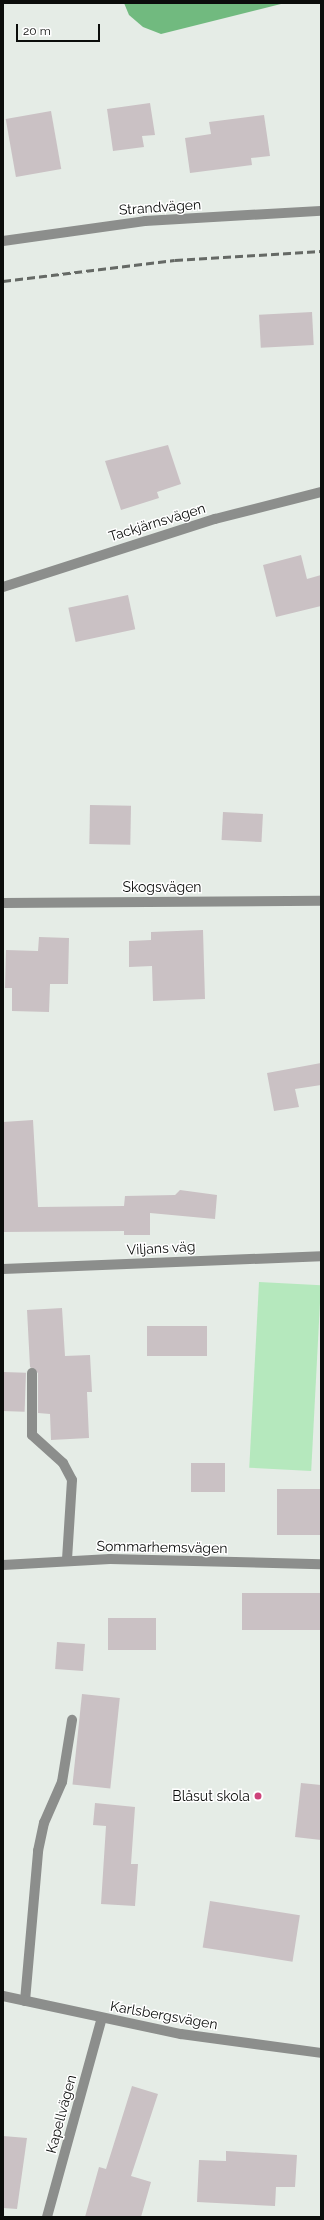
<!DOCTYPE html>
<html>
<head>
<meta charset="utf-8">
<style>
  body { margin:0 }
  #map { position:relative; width:324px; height:2220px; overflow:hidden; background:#e5ece6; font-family:Raleway,sans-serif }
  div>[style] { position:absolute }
  .green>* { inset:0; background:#b5e8bd; transform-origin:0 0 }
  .water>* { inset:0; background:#71ba7f }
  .building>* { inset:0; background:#cac1c4; transform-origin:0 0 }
  .service>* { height:10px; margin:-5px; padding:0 5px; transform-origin:5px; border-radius:5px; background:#8c8e8c }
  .minor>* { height:10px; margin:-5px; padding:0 5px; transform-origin:5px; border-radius:5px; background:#8c8e8c }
  .rail>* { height:3px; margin-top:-1.5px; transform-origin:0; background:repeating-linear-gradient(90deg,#656965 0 8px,transparent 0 12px) }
  .dots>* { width:11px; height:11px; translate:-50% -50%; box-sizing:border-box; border:2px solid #fff; border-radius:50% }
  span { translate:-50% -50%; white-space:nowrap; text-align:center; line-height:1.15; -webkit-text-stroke:3px #fff; paint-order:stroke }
  .street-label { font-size:14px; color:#0b0d0b }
  .poi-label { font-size:14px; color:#0b0d0b }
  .right { translate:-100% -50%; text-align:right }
  .frame { position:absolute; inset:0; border:4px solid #0b0d0b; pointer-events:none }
  .scale { position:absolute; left:16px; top:24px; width:84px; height:18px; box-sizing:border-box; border:2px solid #0b0d0b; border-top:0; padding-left:5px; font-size:12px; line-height:14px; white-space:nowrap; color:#0b0d0b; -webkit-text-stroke:3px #fff; paint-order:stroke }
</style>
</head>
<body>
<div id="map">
  <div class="green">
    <div style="left:259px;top:1282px;width:62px;height:186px;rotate:3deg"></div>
  </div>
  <div class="water">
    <div style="clip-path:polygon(124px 3px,285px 3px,161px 34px,143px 27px,129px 15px)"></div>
  </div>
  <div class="building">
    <div style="clip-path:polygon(150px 103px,155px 135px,142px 136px,144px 147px,113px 151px,107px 109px)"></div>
    <div style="left:51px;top:111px;width:59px;height:46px;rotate:80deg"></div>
    <div style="clip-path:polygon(264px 115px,270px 156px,251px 158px,252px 165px,190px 173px,185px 138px,211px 134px,209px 122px)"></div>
    <div style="left:312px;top:312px;width:33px;height:53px;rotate:87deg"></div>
    <div style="clip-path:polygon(168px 445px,181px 484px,157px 492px,159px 498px,121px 510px,105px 461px)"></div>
    <div style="clip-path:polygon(301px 555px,307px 579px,321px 575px,321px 606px,276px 617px,263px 565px)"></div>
    <div style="left:128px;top:595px;width:35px;height:61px;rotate:78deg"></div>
    <div style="left:90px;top:805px;width:41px;height:39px;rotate:1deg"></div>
    <div style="left:223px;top:812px;width:40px;height:28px;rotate:3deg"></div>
    <div style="clip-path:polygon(203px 930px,205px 999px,153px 1001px,152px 966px,129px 967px,129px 941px,151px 940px,151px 932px)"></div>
    <div style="clip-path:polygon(39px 937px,69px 938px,68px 984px,50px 984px,49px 1012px,12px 1011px,12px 988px,5px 988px,6px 950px,38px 951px)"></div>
    <div style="clip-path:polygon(321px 1063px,321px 1085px,295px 1089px,299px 1107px,274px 1111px,267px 1073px)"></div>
    <div style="clip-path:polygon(33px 1120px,38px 1207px,124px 1206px,125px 1196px,175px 1195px,180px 1190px,217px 1195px,215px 1219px,150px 1213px,150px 1235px,124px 1235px,124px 1231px,3px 1232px,3px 1122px)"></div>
    <div style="clip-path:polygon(62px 1308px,65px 1356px,90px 1355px,92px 1392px,87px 1392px,89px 1438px,51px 1440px,50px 1414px,38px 1413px,38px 1373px,30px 1367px,27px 1310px)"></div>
    <div style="left:207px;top:1326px;width:30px;height:60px;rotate:90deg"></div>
    <div style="left:3px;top:1372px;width:23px;height:39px;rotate:2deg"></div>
    <div style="left:191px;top:1463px;width:34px;height:29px"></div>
    <div style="left:277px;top:1489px;width:44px;height:46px"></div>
    <div style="left:242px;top:1593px;width:79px;height:37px"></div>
    <div style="left:108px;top:1618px;width:48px;height:32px"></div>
    <div style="left:57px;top:1642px;width:28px;height:27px;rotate:4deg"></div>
    <div style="left:82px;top:1694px;width:38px;height:91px;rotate:6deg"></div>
    <div style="clip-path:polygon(301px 1783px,321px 1785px,321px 1840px,295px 1837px)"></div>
    <div style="clip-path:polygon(95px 1803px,135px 1807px,131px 1864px,138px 1864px,135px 1906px,101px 1904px,106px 1826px,93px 1825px)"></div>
    <div style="left:210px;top:1901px;width:91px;height:47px;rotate:9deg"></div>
    <div style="clip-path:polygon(132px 2086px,158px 2094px,131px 2176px,151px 2182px,141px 2217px,85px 2217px,99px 2167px,106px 2169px)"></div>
    <div style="clip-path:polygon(3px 2136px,27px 2138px,17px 2209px,3px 2208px)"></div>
    <div style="clip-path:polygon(226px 2151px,297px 2155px,295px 2187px,276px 2187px,275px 2206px,197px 2202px,199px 2160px,226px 2161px)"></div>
  </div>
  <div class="service">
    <div style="left:32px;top:1373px;width:62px;rotate:90deg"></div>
    <div style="left:32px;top:1435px;width:42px;rotate:42.1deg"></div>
    <div style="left:63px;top:1463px;width:19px;rotate:62deg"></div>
    <div style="left:72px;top:1480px;width:80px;rotate:93.6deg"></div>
    <div style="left:25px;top:2001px;width:151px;rotate:-85deg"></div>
    <div style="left:38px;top:1851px;width:29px;rotate:-78deg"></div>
    <div style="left:44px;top:1823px;width:45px;rotate:-66.3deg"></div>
    <div style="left:62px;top:1782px;width:63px;rotate:-80.8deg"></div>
  </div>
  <div class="minor">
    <div style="left:3px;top:241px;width:143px;rotate:-8deg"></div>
    <div style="left:145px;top:221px;width:176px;rotate:-3.3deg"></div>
    <div style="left:3px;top:587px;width:223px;rotate:-17.8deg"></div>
    <div style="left:215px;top:519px;width:109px;rotate:-14.3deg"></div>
    <div style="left:3px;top:903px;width:318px;rotate:-0.4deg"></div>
    <div style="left:3px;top:1269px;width:318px;rotate:-2.3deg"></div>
    <div style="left:3px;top:1565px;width:107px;rotate:-3.2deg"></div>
    <div style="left:110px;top:1559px;width:211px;rotate:1.4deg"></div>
    <div style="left:3px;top:1996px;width:182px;rotate:12.1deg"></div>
    <div style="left:181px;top:2034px;width:141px;rotate:7.7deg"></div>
    <div style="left:47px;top:2217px;width:206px;rotate:-74.6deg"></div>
  </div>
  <div class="rail">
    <div style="left:3px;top:281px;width:173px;rotate:-7deg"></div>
    <div style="left:175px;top:260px;width:146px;rotate:-3.5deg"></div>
  </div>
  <div class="dots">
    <div style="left:258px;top:1796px;background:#cd437a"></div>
  </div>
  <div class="street-label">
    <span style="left:160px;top:207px;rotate:-4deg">Strandvägen</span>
    <span style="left:157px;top:522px;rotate:-17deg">Tackjärnsvägen</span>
    <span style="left:162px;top:887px">Skogsvägen</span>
    <span style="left:161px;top:1248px;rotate:-3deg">Viljans väg</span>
    <span style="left:162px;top:1547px;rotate:1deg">Sommarhemsvägen</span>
    <span style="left:164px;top:2015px;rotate:10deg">Karlsbergsvägen</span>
    <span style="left:61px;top:2114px;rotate:-75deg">Kapellvägen</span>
  </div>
  <div class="poi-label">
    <span class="right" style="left:250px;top:1796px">Blåsut skola</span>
  </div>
  <div class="frame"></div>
  <div class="scale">20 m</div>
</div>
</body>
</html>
